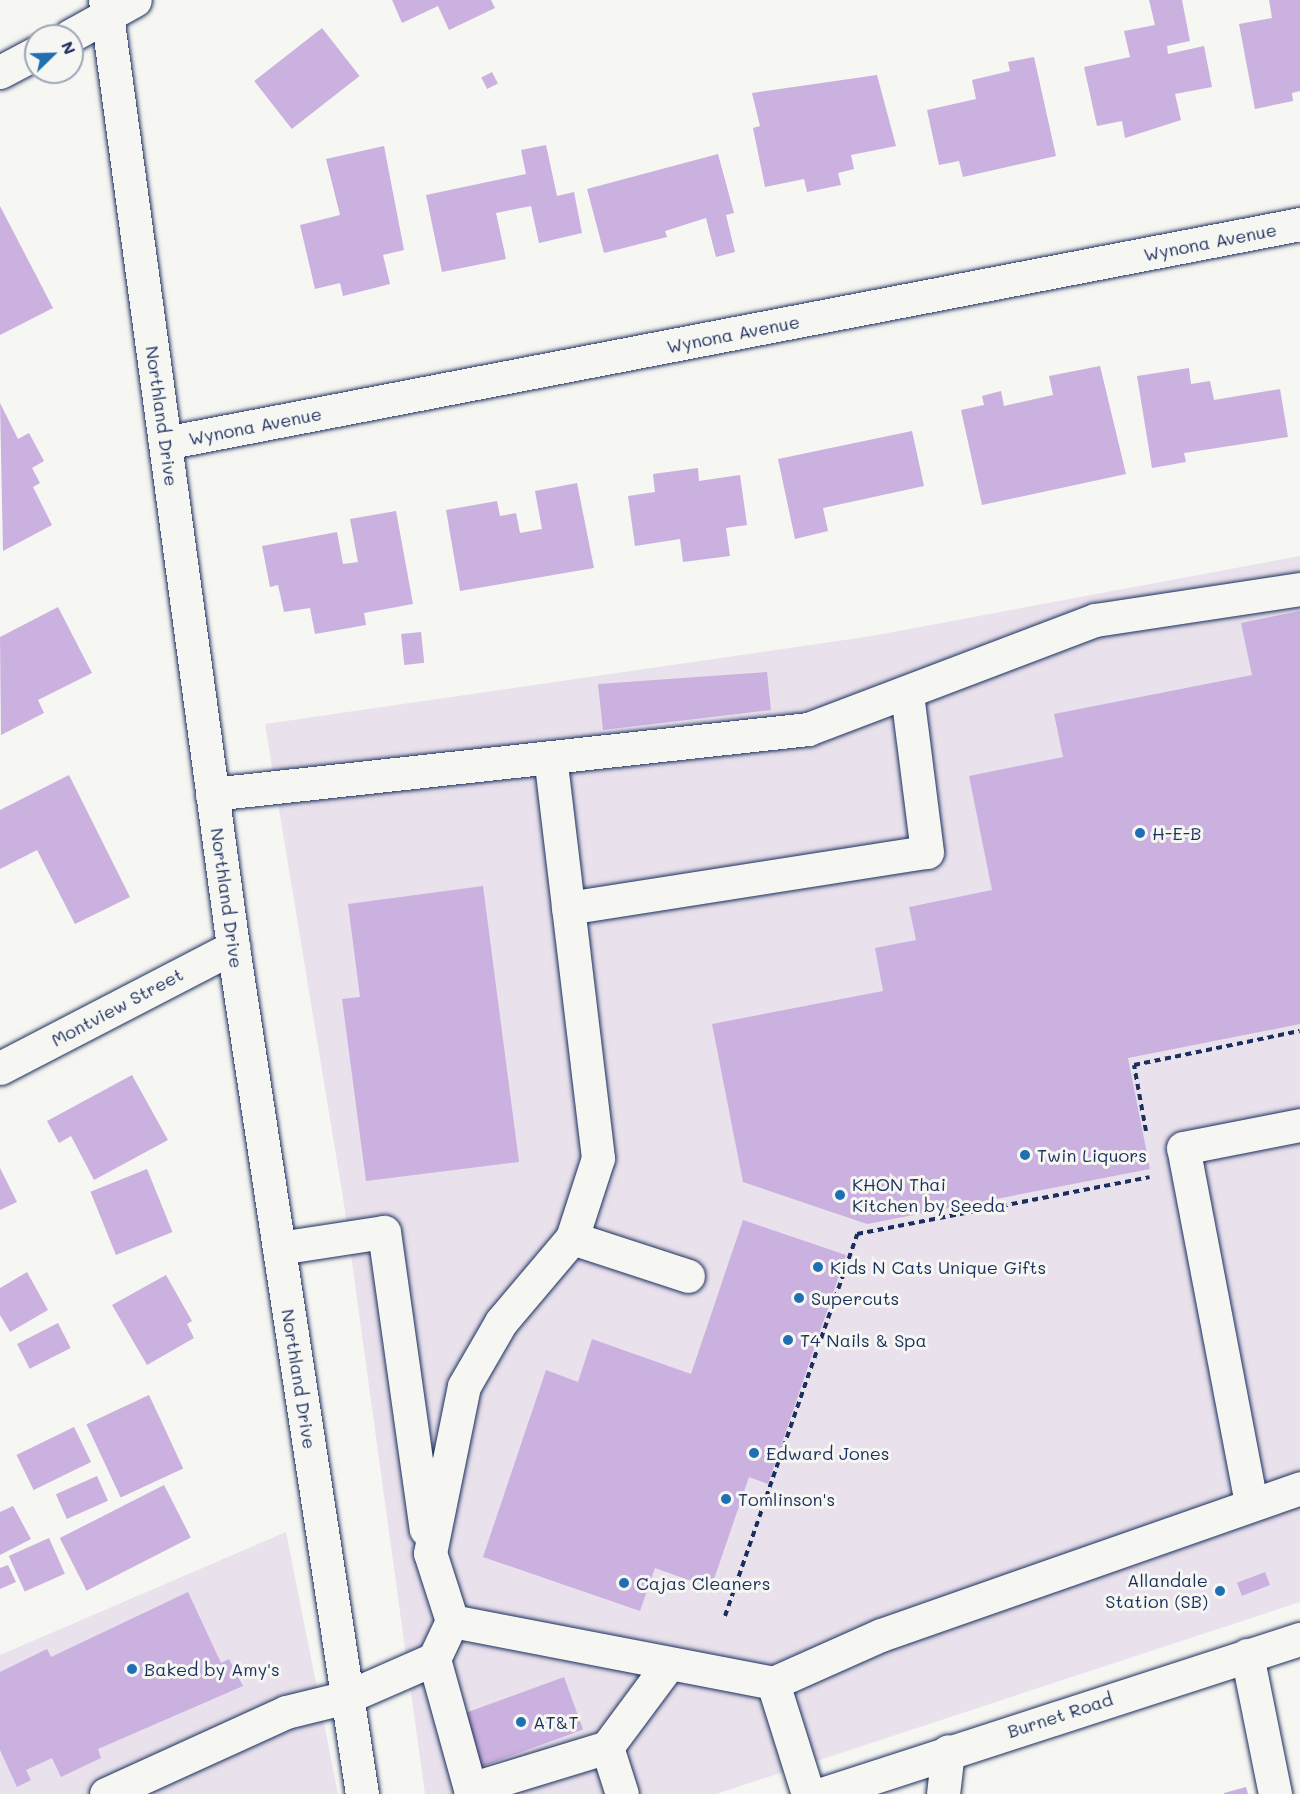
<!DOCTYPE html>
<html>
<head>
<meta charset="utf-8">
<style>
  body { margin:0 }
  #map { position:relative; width:1300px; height:1794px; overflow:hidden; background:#f6f6f2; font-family:Mali,sans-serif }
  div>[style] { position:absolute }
  .built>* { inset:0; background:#e9e1ec }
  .building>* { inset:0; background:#cbb1df; transform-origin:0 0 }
  .path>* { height:4px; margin-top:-2px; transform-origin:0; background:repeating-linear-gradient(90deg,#1b2f5e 0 6px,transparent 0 10.5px) }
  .roads { filter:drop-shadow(0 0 2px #1b2f5e) drop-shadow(0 0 2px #1b2f5e) }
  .minor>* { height:33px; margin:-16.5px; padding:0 16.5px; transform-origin:16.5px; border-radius:16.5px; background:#f6f6f2 }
  .major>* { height:33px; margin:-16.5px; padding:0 16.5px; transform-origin:16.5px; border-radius:16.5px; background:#f6f6f2 }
  .dots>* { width:16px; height:16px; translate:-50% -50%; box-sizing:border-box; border:3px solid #f6f6f2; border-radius:50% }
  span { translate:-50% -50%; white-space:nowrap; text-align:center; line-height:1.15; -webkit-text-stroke:6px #f6f6f2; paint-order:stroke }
  .street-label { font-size:18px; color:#1b2f5e }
  .poi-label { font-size:18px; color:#1b2f5e }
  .left { translate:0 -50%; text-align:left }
  .right { translate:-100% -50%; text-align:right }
  .north { position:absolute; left:24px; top:24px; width:60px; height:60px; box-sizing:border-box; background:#f6f6f2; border:2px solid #9ea6b7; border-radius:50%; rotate:67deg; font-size:16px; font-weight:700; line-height:24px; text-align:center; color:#1b2f5e }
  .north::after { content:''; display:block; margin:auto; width:21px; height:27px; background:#1f6fb2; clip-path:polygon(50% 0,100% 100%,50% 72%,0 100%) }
</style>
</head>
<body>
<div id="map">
  <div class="built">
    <div style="clip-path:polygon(1300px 556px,1300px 1602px,716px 1794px,425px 1794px,344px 1204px,265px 724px,872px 636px)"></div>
    <div style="clip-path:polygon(286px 1532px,338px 1794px,0 1794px,0 1655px)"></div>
  </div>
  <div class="building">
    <div style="clip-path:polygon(392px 0,491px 0,495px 8px,449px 30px,438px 6px,402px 23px)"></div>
    <div style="clip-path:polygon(1149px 0,1182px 0,1190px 41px,1167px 46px,1168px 54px,1204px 46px,1212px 87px,1175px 94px,1181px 120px,1125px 138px,1122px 121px,1097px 126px,1084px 67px,1130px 57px,1124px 31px,1155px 25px)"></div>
    <div style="clip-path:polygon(1269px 0,1300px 0,1300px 91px,1292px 93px,1293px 101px,1255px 109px,1239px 24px,1272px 18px)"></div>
    <div style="left:322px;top:28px;width:61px;height:86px;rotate:52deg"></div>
    <div style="clip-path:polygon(1034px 57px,1056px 156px,963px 177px,959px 161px,939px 165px,927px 110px,976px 99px,972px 80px,1010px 71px,1008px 62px)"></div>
    <div style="left:492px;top:72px;width:13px;height:12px;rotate:63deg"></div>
    <div style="clip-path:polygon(877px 75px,896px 146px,851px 155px,854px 169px,838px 173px,841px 185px,807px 192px,804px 179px,765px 187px,753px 128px,760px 126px,752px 93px)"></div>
    <div style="clip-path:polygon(546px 145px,557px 196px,574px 192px,582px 233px,539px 243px,531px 206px,496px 213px,506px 259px,442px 272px,426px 195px,526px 174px,521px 150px)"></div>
    <div style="clip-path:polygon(384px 146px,404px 250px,383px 255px,390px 284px,343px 296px,340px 283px,315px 289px,300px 225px,340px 215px,326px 159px)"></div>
    <div style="clip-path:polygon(718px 154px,734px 213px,726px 215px,735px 252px,716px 257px,706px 218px,665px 231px,667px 237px,604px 253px,587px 189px)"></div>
    <div style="clip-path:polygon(0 206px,53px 308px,0 335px)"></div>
    <div style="clip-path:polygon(1100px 366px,1126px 474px,982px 505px,961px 410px,984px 405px,982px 396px,1001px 391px,1004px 406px,1053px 395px,1049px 376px)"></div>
    <div style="clip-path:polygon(1189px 368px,1191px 384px,1210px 381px,1214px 400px,1280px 389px,1288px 437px,1184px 453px,1186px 462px,1152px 468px,1137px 376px)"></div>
    <div style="clip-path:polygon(0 403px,18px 439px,29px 433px,44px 461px,32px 468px,40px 483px,33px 487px,52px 525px,3px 551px)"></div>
    <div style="clip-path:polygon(912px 431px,924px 486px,823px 508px,828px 531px,795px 539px,778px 459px)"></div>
    <div style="clip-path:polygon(698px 468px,699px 481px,740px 475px,747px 525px,726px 528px,730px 556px,683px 562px,680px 539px,635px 546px,628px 496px,655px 492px,653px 474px)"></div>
    <div style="clip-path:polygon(577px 483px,594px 568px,460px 591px,446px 510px,497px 501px,500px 516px,516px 513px,520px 533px,542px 529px,535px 491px)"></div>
    <div style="clip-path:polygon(396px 511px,413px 604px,364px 613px,366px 625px,315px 634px,310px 608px,284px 612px,278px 585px,270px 587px,262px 546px,337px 532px,343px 564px,358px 562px,350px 519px)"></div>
    <div style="clip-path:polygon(58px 607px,92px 673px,38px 700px,44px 713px,1px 735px,0 637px)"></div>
    <div style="clip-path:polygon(1300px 611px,1300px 1024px,1128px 1058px,1150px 1169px,867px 1224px,743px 1182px,712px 1024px,883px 991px,875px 948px,916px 940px,909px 907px,992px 890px,969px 776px,1063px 757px,1054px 714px,1252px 675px,1241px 623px)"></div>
    <div style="left:421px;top:632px;width:31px;height:20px;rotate:84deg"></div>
    <div style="clip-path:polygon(767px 672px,771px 710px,603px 730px,598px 684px)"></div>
    <div style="clip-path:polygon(69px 775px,130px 897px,75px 924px,37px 850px,0 869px,0 810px)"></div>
    <div style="clip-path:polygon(483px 886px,519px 1162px,366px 1181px,342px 999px,360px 997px,348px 904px)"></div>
    <div style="clip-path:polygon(132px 1075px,168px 1140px,94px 1180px,71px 1136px,59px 1143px,47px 1121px)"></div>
    <div style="clip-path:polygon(0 1168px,17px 1202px,0 1210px)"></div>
    <div style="left:147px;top:1169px;width:68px;height:61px;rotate:68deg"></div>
    <div style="clip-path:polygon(743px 1220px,846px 1255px,768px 1484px,749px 1477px,711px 1588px,655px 1568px,640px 1611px,483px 1557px,546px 1370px,578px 1382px,592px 1339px,691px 1374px)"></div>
    <div style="clip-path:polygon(27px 1272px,48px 1310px,10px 1332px,0 1315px,0 1288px)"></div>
    <div style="clip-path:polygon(166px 1275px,192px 1321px,187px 1324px,194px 1338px,147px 1365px,112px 1305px)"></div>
    <div style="left:58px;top:1323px;width:28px;height:46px;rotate:63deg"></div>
    <div style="left:149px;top:1395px;width:81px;height:69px;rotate:65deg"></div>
    <div style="left:74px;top:1427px;width:39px;height:64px;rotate:64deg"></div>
    <div style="left:97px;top:1476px;width:27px;height:45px;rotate:66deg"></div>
    <div style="left:164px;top:1485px;width:59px;height:117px;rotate:63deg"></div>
    <div style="clip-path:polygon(13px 1506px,31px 1539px,0 1555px,0 1512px)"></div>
    <div style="left:49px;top:1538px;width:39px;height:44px;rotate:66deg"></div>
    <div style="clip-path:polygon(8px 1565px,16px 1582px,0 1589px,0 1568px)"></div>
    <div style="left:1265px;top:1572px;width:14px;height:30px;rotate:69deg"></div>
    <div style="clip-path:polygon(188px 1592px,221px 1663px,229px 1659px,243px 1686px,98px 1749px,101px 1758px,61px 1777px,52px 1758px,26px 1770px,31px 1780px,17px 1787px,0 1750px,0 1672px,47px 1649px,51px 1657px)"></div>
    <div style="left:564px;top:1677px;width:56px;height:111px;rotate:70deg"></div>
    <div style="clip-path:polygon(1246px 1787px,1248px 1794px,1224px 1794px,1224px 1793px)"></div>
  </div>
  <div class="path">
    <div style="left:1146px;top:1131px;width:67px;rotate:-100.3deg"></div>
    <div style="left:1134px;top:1065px;width:169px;rotate:-11.6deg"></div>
    <div style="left:725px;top:1616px;width:404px;rotate:-70.9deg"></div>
    <div style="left:857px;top:1234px;width:298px;rotate:-11deg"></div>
  </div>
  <div class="roads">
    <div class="minor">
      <div style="left:105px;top:0;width:956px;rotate:82.3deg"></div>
      <div style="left:233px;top:947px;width:857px;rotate:81.34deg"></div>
      <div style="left:70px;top:36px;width:74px;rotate:-29deg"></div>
      <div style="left:0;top:72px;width:41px;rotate:-27.8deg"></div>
      <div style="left:165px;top:443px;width:1156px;rotate:-10.92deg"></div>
      <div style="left:212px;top:794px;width:600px;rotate:-6.22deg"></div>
      <div style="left:808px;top:729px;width:307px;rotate:-20.8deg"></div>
      <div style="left:1095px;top:620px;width:207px;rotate:-8.6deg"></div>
      <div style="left:568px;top:908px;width:363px;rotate:-8.9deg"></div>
      <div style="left:927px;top:852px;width:160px;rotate:-97.2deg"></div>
      <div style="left:0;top:1068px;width:263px;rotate:-27.4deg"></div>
      <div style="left:572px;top:1238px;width:122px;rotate:18.1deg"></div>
      <div style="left:279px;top:1248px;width:106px;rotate:-8.7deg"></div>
      <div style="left:384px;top:1232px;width:300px;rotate:82deg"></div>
      <div style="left:1251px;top:1503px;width:361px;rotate:-100.8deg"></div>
      <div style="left:1183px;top:1148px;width:119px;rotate:-11.1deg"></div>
      <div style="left:452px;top:1621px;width:327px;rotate:10.9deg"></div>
      <div style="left:1247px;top:1655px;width:142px;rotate:78.6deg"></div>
      <div style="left:434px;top:1659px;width:135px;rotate:74.5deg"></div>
      <div style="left:470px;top:1789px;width:143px;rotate:-17deg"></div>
      <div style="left:607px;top:1747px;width:102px;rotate:-53.4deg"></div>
      <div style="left:607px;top:1747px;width:49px;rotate:72.3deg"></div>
      <div style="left:106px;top:1794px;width:198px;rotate:-24.5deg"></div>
      <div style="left:286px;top:1712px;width:63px;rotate:-13.8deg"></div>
      <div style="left:347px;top:1697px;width:95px;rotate:-23.6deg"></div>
      <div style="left:434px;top:1659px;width:42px;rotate:-64.7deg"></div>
      <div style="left:452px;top:1621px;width:71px;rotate:-107.9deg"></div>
      <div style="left:430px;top:1553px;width:170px;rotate:-78.5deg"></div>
      <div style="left:464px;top:1386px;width:74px;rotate:-60deg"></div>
      <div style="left:501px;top:1322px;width:110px;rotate:-49.8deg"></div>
      <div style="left:572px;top:1238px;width:84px;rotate:-72deg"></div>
      <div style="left:598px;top:1158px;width:403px;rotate:-96.8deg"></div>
      <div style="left:808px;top:1794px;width:116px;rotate:-107.5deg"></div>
      <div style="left:773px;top:1683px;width:118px;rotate:-24deg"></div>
      <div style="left:881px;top:1635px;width:444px;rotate:-19.3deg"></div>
      <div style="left:943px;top:1794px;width:43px;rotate:-83.4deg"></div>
    </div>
    <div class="major">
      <div style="left:822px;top:1794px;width:503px;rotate:-17.97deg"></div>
    </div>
  </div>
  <div class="dots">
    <div style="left:1140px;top:833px;background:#1f6fb2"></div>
    <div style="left:1025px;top:1155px;background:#1f6fb2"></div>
    <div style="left:840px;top:1195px;background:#1f6fb2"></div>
    <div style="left:818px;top:1267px;background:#1f6fb2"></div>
    <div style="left:799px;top:1298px;background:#1f6fb2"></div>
    <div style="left:788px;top:1340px;background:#1f6fb2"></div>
    <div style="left:754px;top:1453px;background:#1f6fb2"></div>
    <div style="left:726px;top:1499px;background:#1f6fb2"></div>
    <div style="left:624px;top:1583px;background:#1f6fb2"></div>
    <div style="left:1220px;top:1591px;background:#1f6fb2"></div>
    <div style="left:132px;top:1669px;background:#1f6fb2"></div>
    <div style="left:521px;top:1722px;background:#1f6fb2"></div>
  </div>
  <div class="street-label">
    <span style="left:1210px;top:242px;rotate:-11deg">Wynona Avenue</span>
    <span style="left:733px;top:334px;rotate:-11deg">Wynona Avenue</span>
    <span style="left:162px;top:416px;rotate:82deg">Northland Drive</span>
    <span style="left:255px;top:426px;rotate:-11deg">Wynona Avenue</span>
    <span style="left:227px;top:898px;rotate:82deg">Northland Drive</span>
    <span style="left:117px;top:1007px;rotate:-28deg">Montview Street</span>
    <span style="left:299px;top:1379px;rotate:81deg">Northland Drive</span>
    <span style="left:1060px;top:1715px;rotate:-18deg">Burnet Road</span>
  </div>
  <div class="poi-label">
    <span class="left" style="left:1152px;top:833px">H-E-B</span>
    <span class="left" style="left:1037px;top:1155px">Twin Liquors</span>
    <span class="left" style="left:852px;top:1195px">KHON Thai<br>Kitchen by Seeda</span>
    <span class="left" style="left:830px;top:1267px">Kids N Cats Unique Gifts</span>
    <span class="left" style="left:811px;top:1298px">Supercuts</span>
    <span class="left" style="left:800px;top:1340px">T4 Nails &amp; Spa</span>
    <span class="left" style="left:766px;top:1453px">Edward Jones</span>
    <span class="left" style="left:738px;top:1499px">Tomlinson's</span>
    <span class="right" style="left:1208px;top:1591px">Allandale<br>Station (SB)</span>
    <span class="left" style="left:636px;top:1583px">Cajas Cleaners</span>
    <span class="left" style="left:144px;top:1669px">Baked by Amy's</span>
    <span class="left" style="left:533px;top:1722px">AT&amp;T</span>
  </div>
  <div class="north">N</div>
</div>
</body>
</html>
